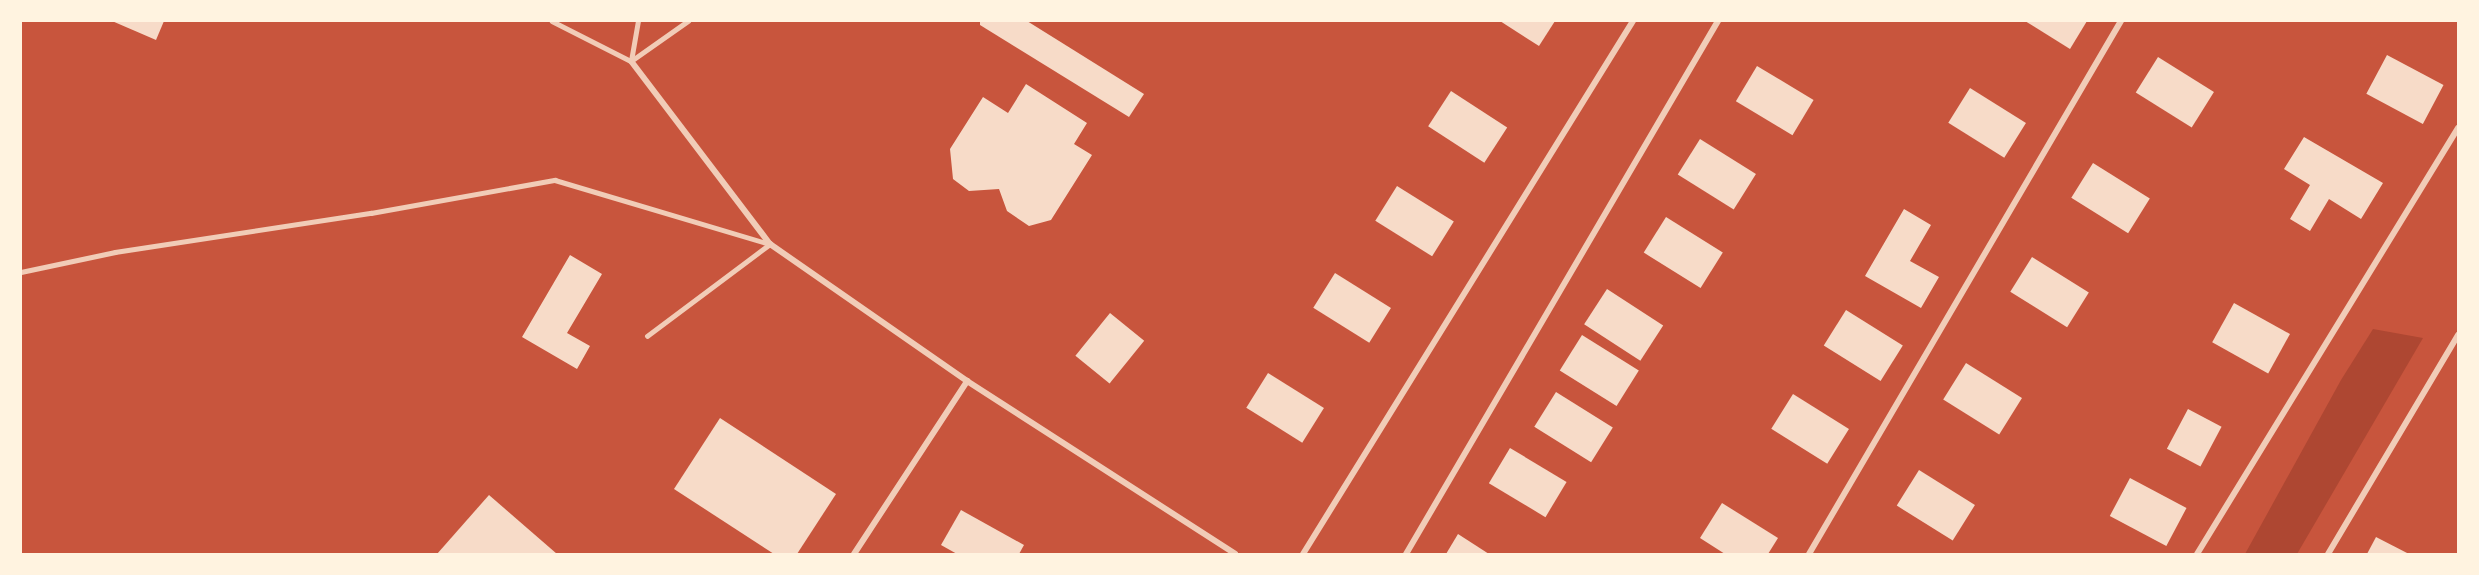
<!DOCTYPE html>
<html>
<head>
<meta charset="utf-8">
<style>
  body { margin:0 }
  #map { position:relative; width:2479px; height:575px; overflow:hidden; background:#c8553d; font-family:Inter,sans-serif }
  div>[style] { position:absolute }
  .green>* { inset:0; background:#ae4732 }
  .building>* { inset:0; background:#f7dbc8; transform-origin:0 0 }
  .service>* { height:4.5px; margin:-2.25px; padding:0 2.25px; transform-origin:2.25px; border-radius:2.25px; background:#f1ccb7 }
  .minor>* { height:6px; margin:-3px; padding:0 3px; transform-origin:3px; border-radius:3px; background:#f1ccb7 }
  span { translate:-50% -50%; white-space:nowrap; text-align:center; line-height:1.15; -webkit-text-stroke:5px #fff3e0; paint-order:stroke }
  .frame { position:absolute; inset:0; border:22px solid #fff3e0; pointer-events:none }
</style>
</head>
<body>
<div id="map">
  <div class="green">
    <div style="clip-path:polygon(2373px 329px,2423px 338px,2297px 554px,2245px 554px,2341px 380px)"></div>
  </div>
  <div class="building">
    <div style="clip-path:polygon(112px 21px,164px 21px,156px 40px)"></div>
    <div style="clip-path:polygon(980px 21px,1027px 21px,1144px 94px,1129px 117px,980px 25px)"></div>
    <div style="clip-path:polygon(1500px 21px,1555px 21px,1539px 46px)"></div>
    <div style="clip-path:polygon(2025px 21px,2087px 21px,2070px 49px)"></div>
    <div style="left:2387px;top:55px;width:64px;height:44px;rotate:28deg"></div>
    <div style="left:2158px;top:57px;width:66px;height:42px;rotate:32deg"></div>
    <div style="left:1757px;top:66px;width:66px;height:41px;rotate:31deg"></div>
    <div style="clip-path:polygon(1026px 84px,1087px 123px,1074px 144px,1092px 155px,1051px 220px,1029px 226px,1007px 211px,999px 189px,969px 191px,953px 179px,950px 149px,983px 97px,1008px 113px)"></div>
    <div style="left:1970px;top:88px;width:66px;height:41px;rotate:32deg"></div>
    <div style="left:1451px;top:91px;width:67px;height:42px;rotate:33deg"></div>
    <div style="clip-path:polygon(2304px 137px,2383px 183px,2361px 219px,2329px 199px,2310px 231px,2290px 219px,2310px 185px,2284px 169px)"></div>
    <div style="left:1700px;top:139px;width:66px;height:42px;rotate:32deg"></div>
    <div style="left:2093px;top:163px;width:67px;height:41px;rotate:32deg"></div>
    <div style="left:1397px;top:186px;width:67px;height:41px;rotate:32deg"></div>
    <div style="clip-path:polygon(1904px 209px,1931px 225px,1910px 261px,1939px 277px,1921px 308px,1865px 276px)"></div>
    <div style="left:1666px;top:217px;width:67px;height:42px;rotate:32deg"></div>
    <div style="clip-path:polygon(570px 255px,602px 274px,567px 333px,590px 346px,577px 369px,522px 337px)"></div>
    <div style="left:2032px;top:257px;width:67px;height:41px;rotate:32deg"></div>
    <div style="left:1335px;top:273px;width:66px;height:41px;rotate:32deg"></div>
    <div style="left:1607px;top:289px;width:67px;height:42px;rotate:33deg"></div>
    <div style="left:2234px;top:303px;width:64px;height:45px;rotate:29deg"></div>
    <div style="left:1846px;top:310px;width:67px;height:42px;rotate:32deg"></div>
    <div style="left:1110px;top:313px;width:44px;height:55px;rotate:39deg"></div>
    <div style="left:1582px;top:335px;width:67px;height:42px;rotate:32deg"></div>
    <div style="left:1966px;top:363px;width:66px;height:43px;rotate:32deg"></div>
    <div style="left:1268px;top:373px;width:66px;height:41px;rotate:32deg"></div>
    <div style="left:1556px;top:392px;width:67px;height:41px;rotate:32deg"></div>
    <div style="left:1793px;top:394px;width:66px;height:41px;rotate:32deg"></div>
    <div style="left:2188px;top:409px;width:38px;height:45px;rotate:28deg"></div>
    <div style="clip-path:polygon(720px 418px,836px 494px,797px 554px,774px 554px,674px 489px)"></div>
    <div style="left:1510px;top:448px;width:66px;height:41px;rotate:31deg"></div>
    <div style="left:1919px;top:470px;width:66px;height:42px;rotate:32deg"></div>
    <div style="left:2130px;top:478px;width:64px;height:43px;rotate:28deg"></div>
    <div style="clip-path:polygon(489px 495px,557px 554px,437px 554px)"></div>
    <div style="clip-path:polygon(1722px 503px,1778px 538px,1768px 554px,1725px 554px,1700px 538px)"></div>
    <div style="clip-path:polygon(961px 510px,1024px 545px,1019px 554px,957px 554px,941px 545px)"></div>
    <div style="clip-path:polygon(1458px 534px,1489px 554px,1446px 554px)"></div>
    <div style="clip-path:polygon(2376px 537px,2409px 554px,2367px 554px)"></div>
  </div>
  <div class="service">
    <div style="left:552px;top:21px;width:89px;rotate:26.9deg"></div>
    <div style="left:631px;top:61px;width:70px;rotate:-35.1deg"></div>
    <div style="left:631px;top:61px;width:41px;rotate:-80.1deg"></div>
    <div style="left:21px;top:272px;width:96px;rotate:-12deg"></div>
    <div style="left:115px;top:252px;width:259px;rotate:-8.7deg"></div>
    <div style="left:371px;top:213px;width:187px;rotate:-10.2deg"></div>
    <div style="left:555px;top:180px;width:224px;rotate:16.6deg"></div>
    <div style="left:647px;top:336px;width:154px;rotate:-36.8deg"></div>
  </div>
  <div class="minor">
    <div style="left:631px;top:61px;width:230px;rotate:52.8deg"></div>
    <div style="left:770px;top:244px;width:240px;rotate:34.8deg"></div>
    <div style="left:967px;top:381px;width:319px;rotate:32.8deg"></div>
    <div style="left:854px;top:554px;width:207px;rotate:-56.8deg"></div>
    <div style="left:1303px;top:554px;width:627px;rotate:-58.24deg"></div>
    <div style="left:1406px;top:554px;width:618px;rotate:-59.66deg"></div>
    <div style="left:1809px;top:554px;width:618px;rotate:-59.66deg"></div>
    <div style="left:2197px;top:554px;width:500px;rotate:-58.5deg"></div>
    <div style="left:2328px;top:554px;width:255px;rotate:-59.3deg"></div>
  </div>
  <div class="frame"></div>
</div>
</body>
</html>
